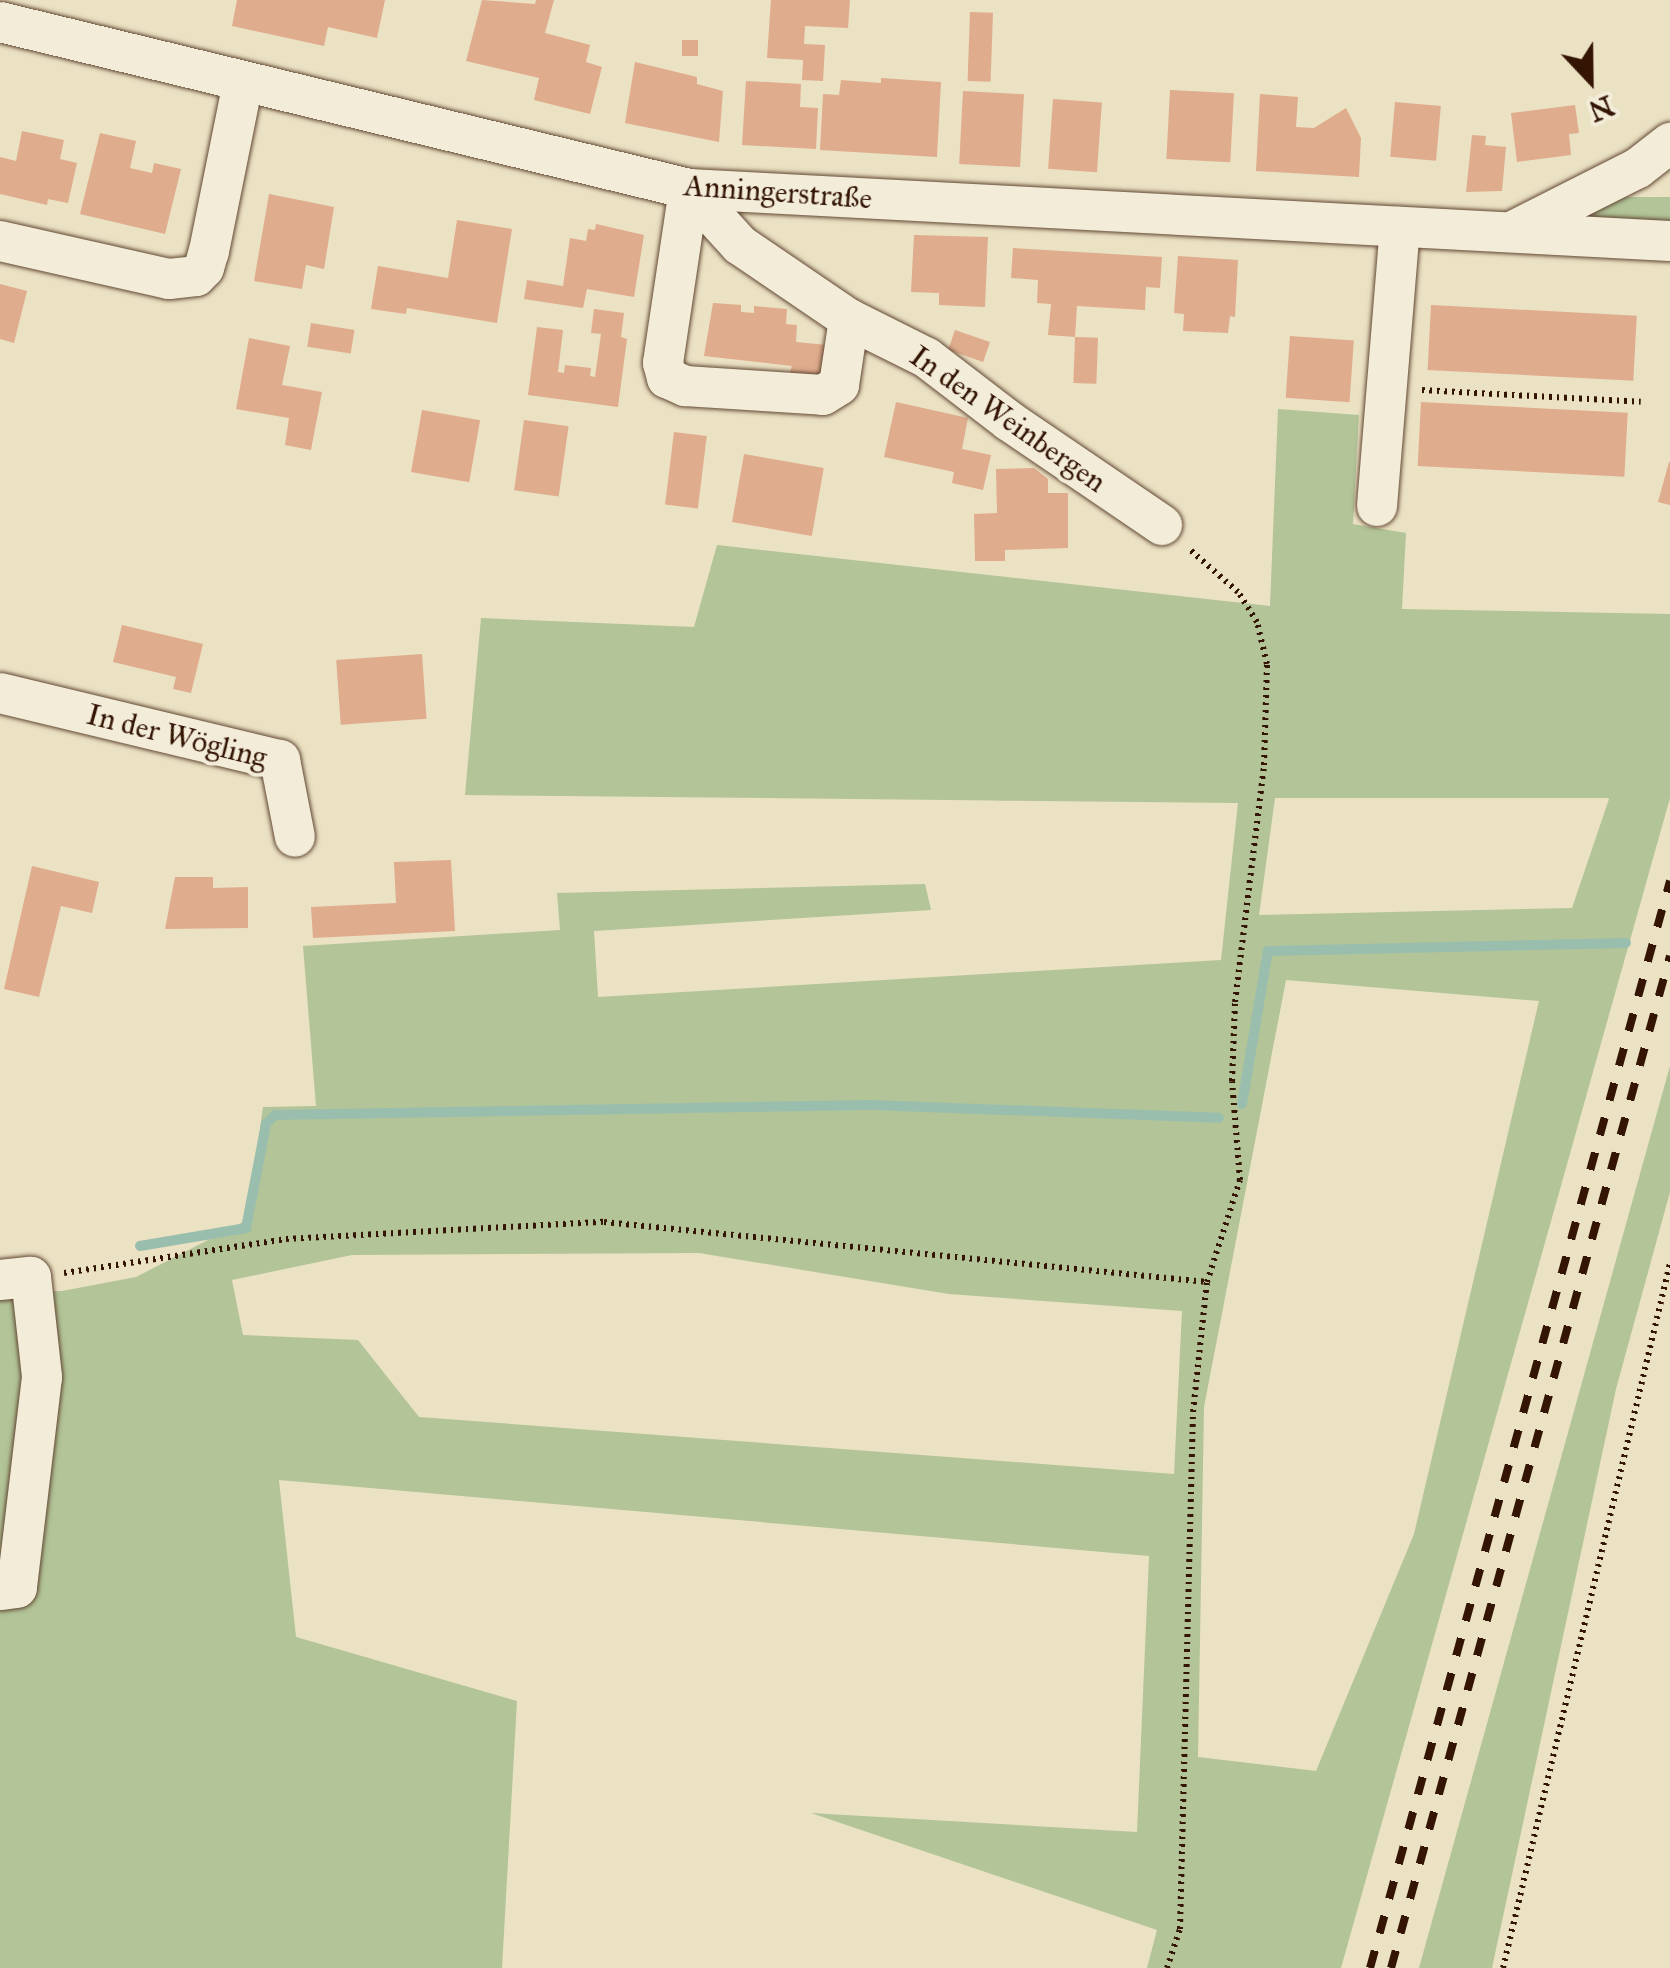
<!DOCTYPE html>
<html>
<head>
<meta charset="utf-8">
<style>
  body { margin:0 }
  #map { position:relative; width:1670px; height:1968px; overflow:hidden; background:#ebe1c3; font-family:"IM FELL Great Primer",serif }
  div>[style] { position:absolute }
  .green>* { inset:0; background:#b2c498 }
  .stream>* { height:10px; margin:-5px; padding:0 5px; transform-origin:5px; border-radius:5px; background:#9abead }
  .building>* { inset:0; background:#dfac8d; transform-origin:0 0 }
  .path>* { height:6px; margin-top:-3px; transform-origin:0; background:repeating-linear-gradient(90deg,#341504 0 2.5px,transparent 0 7.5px) }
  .roads { filter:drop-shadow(0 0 2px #624834) drop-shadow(0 0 2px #624834) }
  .minor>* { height:40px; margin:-20px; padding:0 20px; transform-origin:20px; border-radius:20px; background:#f2ecd8 }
  .rail>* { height:8px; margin-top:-4px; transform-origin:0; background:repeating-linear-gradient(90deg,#341504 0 18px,transparent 0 36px) }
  span { translate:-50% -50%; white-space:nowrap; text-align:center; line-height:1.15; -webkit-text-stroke:8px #f2ecd8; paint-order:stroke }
  .street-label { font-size:30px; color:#341504 }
  .north { position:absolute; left:1540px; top:30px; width:100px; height:100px; -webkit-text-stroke:8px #f2ecd8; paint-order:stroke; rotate:158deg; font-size:28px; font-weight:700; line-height:40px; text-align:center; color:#341504 }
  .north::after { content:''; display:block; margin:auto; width:35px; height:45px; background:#341504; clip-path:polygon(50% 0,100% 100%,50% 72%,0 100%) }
</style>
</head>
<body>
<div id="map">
  <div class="green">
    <div style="clip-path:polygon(1612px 197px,1670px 197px,1670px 223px,1585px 217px)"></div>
    <div style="clip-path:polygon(evenodd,1278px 409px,1359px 415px,1353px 524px,1406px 533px,1402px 609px,1670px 614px,1670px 798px,1341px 1968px,1147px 1968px,1157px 1930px,811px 1813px,1137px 1832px,1149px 1556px,279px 1480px,296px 1637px,517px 1701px,502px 1968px,0 1968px,0 1292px,62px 1291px,136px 1277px,247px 1220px,263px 1107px,316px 1106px,303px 946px,560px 930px,557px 893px,925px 884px,931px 910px,594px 931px,598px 997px,1221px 960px,1238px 803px,465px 795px,481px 618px,694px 627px,717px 545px,1270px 606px,1278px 409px,1275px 798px,1608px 798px,1609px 799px,1572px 908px,1259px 915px,1275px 798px,1278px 409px,1286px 980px,1539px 1001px,1414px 1534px,1316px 1771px,1198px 1757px,1204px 1407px,1286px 980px,1278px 409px,699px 1253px,949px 1294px,1182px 1311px,1174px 1474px,419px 1417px,358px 1340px,243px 1335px,232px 1280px,352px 1255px,699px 1253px)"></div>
    <div style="clip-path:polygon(1670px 1066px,1670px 1192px,1616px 1389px,1492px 1968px,1419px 1968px)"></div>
  </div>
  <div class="stream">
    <div style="left:1242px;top:1104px;width:155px;rotate:-80.4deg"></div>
    <div style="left:1268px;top:951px;width:358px;rotate:-1.3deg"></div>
    <div style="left:140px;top:1246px;width:108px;rotate:-9.6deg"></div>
    <div style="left:246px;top:1228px;width:106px;rotate:-79.1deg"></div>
    <div style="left:266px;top:1124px;width:13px;rotate:-45deg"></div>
    <div style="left:275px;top:1115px;width:596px;rotate:-0.96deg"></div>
    <div style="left:871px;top:1105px;width:348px;rotate:2.1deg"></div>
  </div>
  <div class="building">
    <div style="clip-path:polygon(237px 0,385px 0,377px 38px,328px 27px,324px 46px,232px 26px)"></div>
    <div style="clip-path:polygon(482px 0,535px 4px,536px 0,554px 0,545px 33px,590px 45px,586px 62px,602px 67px,590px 114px,534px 100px,539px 78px,466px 61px)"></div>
    <div style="clip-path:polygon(771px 0,850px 0,848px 28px,805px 26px,804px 44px,825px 45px,823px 81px,802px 80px,803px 60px,767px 58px)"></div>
    <div style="left:970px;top:12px;width:23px;height:69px;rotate:2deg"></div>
    <div style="left:682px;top:40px;width:16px;height:16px"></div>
    <div style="clip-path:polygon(635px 62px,697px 77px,697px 84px,723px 91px,719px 142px,625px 123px)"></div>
    <div style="clip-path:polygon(881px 78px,941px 82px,937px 157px,820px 150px,823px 94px,839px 95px,841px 80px,881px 83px)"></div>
    <div style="clip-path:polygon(746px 81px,801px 84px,800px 107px,818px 108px,816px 149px,742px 145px)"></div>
    <div style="left:1170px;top:90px;width:64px;height:69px;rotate:3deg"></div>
    <div style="left:963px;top:91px;width:61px;height:73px;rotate:3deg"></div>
    <div style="clip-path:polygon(1260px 94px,1298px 97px,1296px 127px,1314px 128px,1346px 108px,1361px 138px,1359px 177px,1256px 171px)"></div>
    <div style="left:1053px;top:99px;width:49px;height:70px;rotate:4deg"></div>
    <div style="left:1395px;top:102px;width:46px;height:55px;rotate:5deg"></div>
    <div style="clip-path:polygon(1575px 105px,1579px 133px,1569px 134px,1571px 155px,1517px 162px,1511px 113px)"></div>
    <div style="clip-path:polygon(22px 131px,64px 140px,60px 159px,77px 163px,68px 203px,48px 199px,47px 205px,0 194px,0 157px,16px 161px)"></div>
    <div style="clip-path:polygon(100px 133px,136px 141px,130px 168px,152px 173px,154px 163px,181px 169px,165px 234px,80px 214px)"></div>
    <div style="clip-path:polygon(1472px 135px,1486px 136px,1485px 145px,1506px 147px,1502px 191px,1466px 192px)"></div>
    <div style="clip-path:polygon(269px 194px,334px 207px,324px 269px,306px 265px,302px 289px,254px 281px)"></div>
    <div style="clip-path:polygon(457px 220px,512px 229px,497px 323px,407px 308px,406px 314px,371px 309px,378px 266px,448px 278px)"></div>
    <div style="clip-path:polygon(596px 224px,644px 235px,634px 297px,587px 289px,583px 308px,524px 299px,527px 280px,563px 286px,570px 238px,586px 241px,588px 229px,595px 230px)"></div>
    <div style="clip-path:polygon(914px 235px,988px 237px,985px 307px,939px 305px,939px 293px,911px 292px)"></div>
    <div style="clip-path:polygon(1013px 248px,1162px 257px,1160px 288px,1146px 287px,1145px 310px,1077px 306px,1075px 337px,1048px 335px,1051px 304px,1037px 303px,1038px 280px,1011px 278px)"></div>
    <div style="clip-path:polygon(1178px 256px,1238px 260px,1235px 317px,1230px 316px,1228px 333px,1183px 331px,1184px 314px,1174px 313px)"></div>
    <div style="clip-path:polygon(0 284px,27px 291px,14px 343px,0 339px)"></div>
    <div style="clip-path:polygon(713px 303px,741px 305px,741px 312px,754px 313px,754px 306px,787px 309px,786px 324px,797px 325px,796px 342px,827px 345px,825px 373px,816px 381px,788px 377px,792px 366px,704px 356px)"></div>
    <div style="left:1431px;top:305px;width:206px;height:65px;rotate:3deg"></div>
    <div style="clip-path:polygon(594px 309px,624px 313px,621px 337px,627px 339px,618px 407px,528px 395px,537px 327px,563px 330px,558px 372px,564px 373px,565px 365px,591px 368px,590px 376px,595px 377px,601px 334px,591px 333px)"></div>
    <div style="left:311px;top:323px;width:44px;height:24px;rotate:9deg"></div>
    <div style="left:955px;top:330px;width:37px;height:21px;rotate:19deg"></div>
    <div style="left:1290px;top:336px;width:64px;height:62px;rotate:4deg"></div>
    <div style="left:1075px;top:337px;width:23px;height:46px;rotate:2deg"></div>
    <div style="clip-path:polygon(249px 338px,290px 346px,282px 385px,322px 392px,311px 450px,285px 445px,289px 418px,236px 409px)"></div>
    <div style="clip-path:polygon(896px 402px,968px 418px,962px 449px,991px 455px,983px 490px,952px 483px,954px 472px,884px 457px)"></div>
    <div style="left:1421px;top:402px;width:207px;height:64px;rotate:3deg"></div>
    <div style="left:422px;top:410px;width:59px;height:63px;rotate:10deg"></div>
    <div style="left:524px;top:420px;width:45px;height:71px;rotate:8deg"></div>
    <div style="left:674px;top:432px;width:33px;height:73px;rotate:7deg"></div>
    <div style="left:744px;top:454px;width:81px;height:69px;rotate:10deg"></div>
    <div style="clip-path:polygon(1669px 462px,1670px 462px,1670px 505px,1658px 502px)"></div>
    <div style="clip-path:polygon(1034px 468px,1048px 479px,1048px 493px,1068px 493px,1068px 548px,1005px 550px,1005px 561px,975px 561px,974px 514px,997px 513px,996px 469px)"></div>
    <div style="clip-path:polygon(122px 625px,203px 644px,191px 693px,173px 689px,176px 677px,113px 662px)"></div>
    <div style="left:422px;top:654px;width:65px;height:86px;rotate:86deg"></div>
    <div style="clip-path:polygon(451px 860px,455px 931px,313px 938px,311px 907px,396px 903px,394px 862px)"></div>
    <div style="clip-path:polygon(32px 866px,99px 882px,92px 913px,61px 906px,39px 997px,4px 989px)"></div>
    <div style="clip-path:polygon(175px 877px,213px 877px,213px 888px,248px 887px,248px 928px,165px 929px)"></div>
  </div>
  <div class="path">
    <div style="left:1422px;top:390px;width:219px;rotate:3.1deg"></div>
    <div style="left:64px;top:1273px;width:225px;rotate:-8.7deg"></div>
    <div style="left:286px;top:1239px;width:318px;rotate:-3.1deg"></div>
    <div style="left:604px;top:1222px;width:606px;rotate:5.68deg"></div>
    <div style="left:1167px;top:1968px;width:41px;rotate:-71.6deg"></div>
    <div style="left:1180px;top:1929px;width:517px;rotate:-88.56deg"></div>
    <div style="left:1193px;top:1412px;width:131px;rotate:-83.9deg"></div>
    <div style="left:1207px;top:1282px;width:107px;rotate:-72.1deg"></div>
    <div style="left:1240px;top:1180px;width:99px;rotate:-94.6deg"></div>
    <div style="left:1232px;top:1081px;width:79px;rotate:-87.8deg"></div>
    <div style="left:1235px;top:1002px;width:239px;rotate:-83deg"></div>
    <div style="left:1264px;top:765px;width:101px;rotate:-88.3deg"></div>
    <div style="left:1267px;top:664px;width:43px;rotate:-103.4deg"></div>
    <div style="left:1257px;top:622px;width:36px;rotate:-122deg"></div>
    <div style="left:1238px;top:592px;width:65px;rotate:-138.7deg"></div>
    <div style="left:1503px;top:1968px;width:725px;rotate:-76.67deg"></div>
  </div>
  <div class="roads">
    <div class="minor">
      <div style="left:0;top:22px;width:709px;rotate:13.62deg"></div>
      <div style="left:689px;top:189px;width:982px;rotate:3.03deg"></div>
      <div style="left:689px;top:189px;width:76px;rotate:47.7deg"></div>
      <div style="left:740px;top:245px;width:132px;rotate:34.2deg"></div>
      <div style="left:849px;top:319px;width:87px;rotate:26.6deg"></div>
      <div style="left:927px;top:358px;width:103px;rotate:37.5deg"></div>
      <div style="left:1009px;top:421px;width:185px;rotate:34.2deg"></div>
      <div style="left:689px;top:189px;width:176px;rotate:98.5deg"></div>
      <div style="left:663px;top:363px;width:16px;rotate:75deg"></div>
      <div style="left:667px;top:378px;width:20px;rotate:24deg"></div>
      <div style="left:685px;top:386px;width:138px;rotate:3.7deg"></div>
      <div style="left:823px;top:395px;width:19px;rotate:-32deg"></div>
      <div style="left:839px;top:385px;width:67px;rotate:-81.4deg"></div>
      <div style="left:1515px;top:230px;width:138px;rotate:-26.8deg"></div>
      <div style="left:1638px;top:168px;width:41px;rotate:-38deg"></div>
      <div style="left:0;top:241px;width:173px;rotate:12.7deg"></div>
      <div style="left:169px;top:279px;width:27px;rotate:-6deg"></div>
      <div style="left:196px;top:276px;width:11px;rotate:-45deg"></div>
      <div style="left:204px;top:268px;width:18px;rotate:-74deg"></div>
      <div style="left:209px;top:251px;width:172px;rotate:-78.6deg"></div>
      <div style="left:1377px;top:506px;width:280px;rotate:-85.3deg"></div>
      <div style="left:0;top:693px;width:288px;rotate:13.5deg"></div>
      <div style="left:280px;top:760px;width:78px;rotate:79deg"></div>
      <div style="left:0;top:1280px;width:31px;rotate:-6deg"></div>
      <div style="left:31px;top:1277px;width:101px;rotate:83.7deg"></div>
      <div style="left:42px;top:1377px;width:212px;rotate:96.8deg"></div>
      <div style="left:17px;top:1588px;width:17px;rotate:173deg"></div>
    </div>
  </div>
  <div class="rail">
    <div style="left:1370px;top:1968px;width:1128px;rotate:-74.57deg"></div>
    <div style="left:1391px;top:1968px;width:1050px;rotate:-74.59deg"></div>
  </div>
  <div class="street-label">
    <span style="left:778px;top:192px;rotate:4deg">Anningerstraße</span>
    <span style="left:1008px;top:419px;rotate:35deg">In den Weinbergen</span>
    <span style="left:177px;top:736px;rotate:14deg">In der Wögling</span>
  </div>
  <div class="north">N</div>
</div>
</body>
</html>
